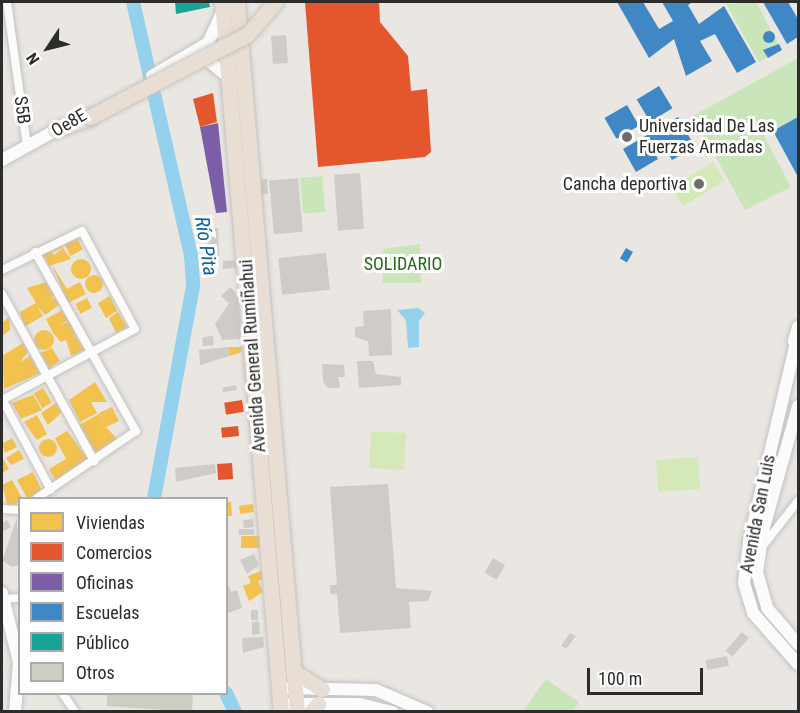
<!DOCTYPE html>
<html>
<head>
<meta charset="utf-8">
<style>
  body { margin:0 }
  #map { position:relative; width:800px; height:713px; overflow:hidden; background:#eae6e2; font-family:"Roboto Condensed",sans-serif }
  div>[style] { position:absolute }
  .green>* { inset:0; background:#cae5ba; transform-origin:0 0 }
  .pitch>* { inset:0; background:#d5e9b8; transform-origin:0 0 }
  .water>* { inset:0; background:#94d1ec }
  .homes>* { inset:0; background:#f2c14e; transform-origin:0 0 }
  .round { border-radius:50% }
  .shops>* { inset:0; background:#e4572e; transform-origin:0 0 }
  .offices>* { inset:0; background:#7b5ea7 }
  .schools>* { inset:0; background:#3f88c5; transform-origin:0 0 }
  .public>* { inset:0; background:#17a398 }
  .river>* { height:14px; margin:-7px; padding:0 7px; transform-origin:7px; border-radius:7px; background:#94d1ec }
  .building>* { inset:0; background:#cfccc8; transform-origin:0 0 }
  .roads { filter:drop-shadow(0 0 2px #c3c2c3) drop-shadow(0 0 2px #c3c2c3) }
  .street>* { height:8px; margin:-4px; padding:0 4px; transform-origin:4px; border-radius:4px; background:#fcfbfb }
  .secondary>* { height:12px; margin:-6px; padding:0 6px; transform-origin:6px; border-radius:6px; background:#fcfbfb }
  .highway>* { height:15px; margin:-7.5px; padding:0 7.5px; transform-origin:7.5px; border-radius:7.5px; background:#e9ded4 }
  .bridges { filter:drop-shadow(0 0 2px #c6c4c2) drop-shadow(0 0 2px #c6c4c2) }
  .highway-bridge>* { height:15px; margin:-7.5px; padding:0 7.5px; transform-origin:7.5px; border-radius:7.5px; background:#e9ded4 }
  .dots>* { width:16px; height:16px; translate:-50% -50%; box-sizing:border-box; border:3px solid #fff; border-radius:50% }
  span { translate:-50% -50%; white-space:nowrap; text-align:center; line-height:1.15; -webkit-text-stroke:6px #fff; paint-order:stroke }
  .street-label { font-size:18px; color:#2c2c2c }
  .poi-label { font-size:18px; color:#2c2c2c }
  .left { translate:0 -50%; text-align:left }
  .right { translate:-100% -50%; text-align:right }
  .park-label { font-size:18px; color:#266b19 }
  .water-label { font-size:20px; color:#0b65a0; font-style:italic }
  .frame { position:absolute; inset:0; border:3px solid #2c2c2c; pointer-events:none }
  .legend { position:absolute; left:18px; top:497px; width:210px; height:198px; box-sizing:border-box; background:#fff; border:2px solid #ababab; margin:0; padding:8px 10px; list-style:none; font-size:18px; color:#2c2c2c }
  .legend li { display:flex; align-items:center; gap:12px; height:30px }
  .legend b { width:30px; border:2px solid #ababab }
  .north { position:absolute; left:18px; top:18px; width:60px; height:60px; -webkit-text-stroke:4px #fff; paint-order:stroke; rotate:235deg; font-size:16px; font-weight:700; line-height:24px; text-align:center; color:#2c2c2c }
  .north::after { content:''; display:block; margin:auto; width:21px; height:27px; background:#2c2c2c; clip-path:polygon(50% 0,100% 100%,50% 72%,0 100%) }
  .scale { position:absolute; left:587px; top:668px; width:116px; height:27px; box-sizing:border-box; border:3px solid #2c2c2c; border-top:0; padding-left:8px; font-size:18px; line-height:21px; white-space:nowrap; color:#2c2c2c; -webkit-text-stroke:4px #fff; paint-order:stroke }
</style>
</head>
<body>
<div id="map">
  <div class="green">
    <div style="clip-path:polygon(756px 2px,781px 49px,759px 62px,726px 4px)"></div>
    <div style="clip-path:polygon(798px 58px,798px 118px,764px 136px,791px 187px,745px 210px,693px 116px)"></div>
    <div style="left:322px;top:176px;width:36px;height:22px;rotate:85deg"></div>
    <div style="clip-path:polygon(420px 244px,421px 283px,383px 283px,383px 249px)"></div>
    <div style="clip-path:polygon(546px 679px,579px 702px,573px 711px,523px 711px)"></div>
  </div>
  <div class="pitch">
    <div style="left:713px;top:162px;width:22px;height:49px;rotate:58deg"></div>
    <div style="left:406px;top:433px;width:37px;height:35px;rotate:93deg"></div>
    <div style="left:698px;top:457px;width:32px;height:42px;rotate:86deg"></div>
  </div>
  <div class="water">
    <div style="clip-path:polygon(418px 308px,425px 313px,419px 321px,419px 347px,408px 348px,406px 320px,397px 310px)"></div>
  </div>
  <div class="homes">
    <div style="left:77px;top:238px;width:13px;height:14px;rotate:63deg"></div>
    <div style="clip-path:polygon(60px 243px,63px 248px,52px 252px,57px 261px,54px 255px,63px 248px,71px 259px,49px 266px,42px 254px)"></div>
    <div class="round" style="left:71px;top:259px;width:20px;height:20px"></div>
    <div style="clip-path:polygon(52px 265px,67px 289px,80px 282px,86px 294px,68px 303px)"></div>
    <div class="round" style="left:85px;top:275px;width:18px;height:18px"></div>
    <div style="clip-path:polygon(46px 282px,54px 295px,50px 301px,54px 297px,59px 305px,45px 315px,37px 306px,43px 316px,24px 327px,20px 312px,36px 303px,27px 288px)"></div>
    <div style="clip-path:polygon(110px 296px,117px 311px,106px 318px,98px 303px)"></div>
    <div style="left:87px;top:298px;width:11px;height:13px;rotate:63deg"></div>
    <div style="clip-path:polygon(62px 310px,68px 320px,59px 326px,69px 321px,75px 333px,71px 338px,75px 334px,84px 350px,71px 356px,66px 340px,61px 342px,53px 333px,46px 319px)"></div>
    <div style="clip-path:polygon(118px 312px,127px 327px,116px 333px,109px 318px)"></div>
    <div style="clip-path:polygon(9px 318px,10px 330px,2px 336px,2px 322px)"></div>
    <div class="round" style="left:34px;top:330px;width:20px;height:20px"></div>
    <div style="clip-path:polygon(23px 343px,28px 352px,20px 362px,30px 356px,40px 373px,4px 389px,2px 356px)"></div>
    <div style="clip-path:polygon(228px 347px,242px 347px,242px 352px,229px 356px)"></div>
    <div style="clip-path:polygon(52px 348px,60px 361px,49px 368px,40px 353px)"></div>
    <div style="clip-path:polygon(95px 382px,107px 402px,91px 402px,97px 413px,80px 422px,69px 400px)"></div>
    <div style="left:43px;top:388px;width:17px;height:11px;rotate:59deg"></div>
    <div style="clip-path:polygon(33px 395px,42px 410px,21px 419px,12px 403px)"></div>
    <div style="clip-path:polygon(56px 403px,62px 412px,48px 425px,41px 413px)"></div>
    <div style="clip-path:polygon(112px 407px,119px 421px,106px 427px,120px 442px,98px 457px,79px 425px,99px 414px,105px 424px,99px 413px)"></div>
    <div style="clip-path:polygon(37px 415px,47px 434px,37px 440px,24px 422px)"></div>
    <div style="clip-path:polygon(67px 431px,91px 463px,57px 483px,49px 469px,66px 459px,55px 438px)"></div>
    <div style="clip-path:polygon(12px 438px,17px 447px,5px 453px,2px 444px)"></div>
    <div class="round" style="left:39px;top:439px;width:18px;height:18px"></div>
    <div style="clip-path:polygon(19px 450px,24px 459px,11px 465px,6px 458px)"></div>
    <div style="clip-path:polygon(4px 460px,9px 469px,2px 473px,2px 461px)"></div>
    <div style="clip-path:polygon(33px 472px,43px 493px,27px 498px,17px 480px)"></div>
    <div style="clip-path:polygon(12px 480px,22px 498px,9px 511px,2px 485px)"></div>
    <div style="clip-path:polygon(226px 502px,231px 502px,232px 516px,226px 516px)"></div>
    <div style="left:253px;top:504px;width:8px;height:14px;rotate:83deg"></div>
    <div style="left:262px;top:536px;width:12px;height:21px;rotate:90deg"></div>
    <div style="clip-path:polygon(264px 570px,267px 577px,258px 581px,263px 592px,249px 601px,243px 586px,251px 583px,248px 576px)"></div>
  </div>
  <div class="shops">
    <div style="clip-path:polygon(305px 2px,379px 2px,380px 22px,408px 56px,411px 91px,427px 89px,431px 152px,425px 157px,318px 167px)"></div>
    <div style="clip-path:polygon(213px 93px,217px 122px,200px 127px,193px 99px)"></div>
    <div style="left:242px;top:400px;width:12px;height:18px;rotate:81deg"></div>
    <div style="left:238px;top:426px;width:10px;height:17px;rotate:84deg"></div>
    <div style="left:232px;top:463px;width:16px;height:15px;rotate:86deg"></div>
  </div>
  <div class="offices">
    <div style="clip-path:polygon(218px 123px,227px 212px,216px 213px,200px 127px)"></div>
  </div>
  <div class="schools">
    <div style="clip-path:polygon(617px 2px,643px 2px,659px 29px,673px 21px,662px 2px,693px 2px,688px 5px,699px 24px,724px 6px,756px 62px,737px 73px,715px 34px,700px 41px,712px 61px,686px 76px,674px 39px,649px 58px)"></div>
    <div style="clip-path:polygon(763px 2px,788px 2px,798px 19px,798px 37px,787px 44px)"></div>
    <div class="round" style="left:763px;top:31px;width:12px;height:12px"></div>
    <div style="clip-path:polygon(779px 44px,782px 50px,768px 58px,763px 50px)"></div>
    <div style="left:659px;top:86px;width:26px;height:26px;rotate:59deg"></div>
    <div style="left:627px;top:105px;width:24px;height:26px;rotate:60deg"></div>
    <div style="clip-path:polygon(678px 117px,695px 147px,672px 160px,663px 144px,653px 150px,658px 159px,636px 172px,623px 149px)"></div>
    <div style="clip-path:polygon(798px 117px,798px 177px,773px 131px)"></div>
    <div style="left:626px;top:248px;width:8px;height:12px;rotate:30deg"></div>
  </div>
  <div class="public">
    <div style="clip-path:polygon(175px 2px,209px 2px,210px 7px,176px 14px)"></div>
  </div>
  <div class="river">
    <div style="left:133px;top:2px;width:260px;rotate:77.1deg"></div>
    <div style="left:191px;top:255px;width:31px;rotate:86deg"></div>
    <div style="left:193px;top:286px;width:216px;rotate:100.4deg"></div>
    <div style="left:226px;top:693px;width:21px;rotate:65deg"></div>
  </div>
  <div class="building">
    <div style="left:286px;top:35px;width:28px;height:15px;rotate:86deg"></div>
    <div style="left:360px;top:173px;width:56px;height:26px;rotate:86deg"></div>
    <div style="left:298px;top:178px;width:54px;height:29px;rotate:85deg"></div>
    <div style="left:267px;top:179px;width:15px;height:9px;rotate:86deg"></div>
    <div style="clip-path:polygon(204px 228px,218px 228px,219px 257px,210px 257px)"></div>
    <div style="left:326px;top:253px;width:37px;height:48px;rotate:84deg"></div>
    <div style="clip-path:polygon(240px 260px,240px 267px,223px 269px,223px 261px)"></div>
    <div style="clip-path:polygon(230px 287px,238px 295px,241px 339px,222px 340px,215px 324px,229px 303px,221px 296px)"></div>
    <div style="clip-path:polygon(391px 309px,392px 355px,369px 356px,368px 341px,355px 337px,355px 327px,364px 326px,363px 311px)"></div>
    <div style="left:213px;top:336px;width:9px;height:11px;rotate:84deg"></div>
    <div style="clip-path:polygon(228px 347px,229px 356px,200px 365px,199px 350px)"></div>
    <div style="clip-path:polygon(357px 361px,373px 361px,376px 374px,401px 377px,401px 385px,359px 388px)"></div>
    <div style="clip-path:polygon(322px 364px,344px 365px,345px 377px,338px 377px,340px 388px,328px 388px,323px 382px)"></div>
    <div style="left:236px;top:385px;width:5px;height:14px;rotate:79deg"></div>
    <div style="clip-path:polygon(215px 464px,216px 473px,176px 482px,175px 468px)"></div>
    <div style="clip-path:polygon(388px 484px,396px 588px,432px 591px,428px 601px,409px 602px,411px 628px,340px 633px,337px 594px,330px 594px,330px 585px,337px 585px,330px 487px)"></div>
    <div style="clip-path:polygon(17px 518px,20px 564px,13px 567px,2px 561px)"></div>
    <div style="left:253px;top:519px;width:8px;height:10px;rotate:83deg"></div>
    <div style="clip-path:polygon(7px 520px,11px 527px,2px 532px,2px 523px)"></div>
    <div style="left:239px;top:529px;width:15px;height:6px"></div>
    <div style="clip-path:polygon(254px 554px,259px 565px,247px 574px,240px 560px)"></div>
    <div style="left:493px;top:558px;width:14px;height:17px;rotate:30deg"></div>
    <div style="clip-path:polygon(226px 580px,231px 592px,237px 590px,242px 608px,226px 614px)"></div>
    <div style="left:251px;top:610px;width:7px;height:10px"></div>
    <div style="clip-path:polygon(259px 621px,260px 634px,252px 635px,252px 622px)"></div>
    <div style="left:742px;top:632px;width:9px;height:25px;rotate:41deg"></div>
    <div style="clip-path:polygon(570px 633px,576px 636px,566px 649px,561px 646px)"></div>
    <div style="clip-path:polygon(263px 637px,264px 647px,243px 653px,242px 638px)"></div>
    <div style="left:727px;top:656px;width:10px;height:22px;rotate:79deg"></div>
    <div style="clip-path:polygon(107px 694px,193px 694px,192px 712px,107px 706px)"></div>
  </div>
  <div class="roads">
    <div class="street">
      <div style="left:7px;top:2px;width:145px;rotate:82.1deg"></div>
      <div style="left:35px;top:252px;width:206px;rotate:60.6deg"></div>
      <div style="left:136px;top:431px;width:120px;rotate:145.9deg"></div>
      <div style="left:2px;top:270px;width:89px;rotate:-26deg"></div>
      <div style="left:82px;top:231px;width:111px;rotate:61.6deg"></div>
      <div style="left:135px;top:329px;width:151px;rotate:151.9deg"></div>
      <div style="left:2px;top:294px;width:191px;rotate:61.1deg"></div>
      <div style="left:2px;top:399px;width:103px;rotate:61.7deg"></div>
      <div style="left:2px;top:509px;width:18px;rotate:3deg"></div>
      <div style="left:762px;top:547px;width:58px;rotate:-52deg"></div>
      <div style="left:4px;top:599px;width:16px;rotate:-4deg"></div>
      <div style="left:63px;top:694px;width:22px;rotate:56deg"></div>
    </div>
    <div class="secondary">
      <div style="left:199px;top:53px;width:41px;rotate:39.1deg"></div>
      <div style="left:152px;top:76px;width:65px;rotate:-30.5deg"></div>
      <div style="left:208px;top:43px;width:31px;rotate:-65deg"></div>
      <div style="left:2px;top:160px;width:70px;rotate:-29.1deg"></div>
      <div style="left:798px;top:327px;width:15px;rotate:106deg"></div>
      <div style="left:794px;top:341px;width:13px;rotate:72deg"></div>
      <div style="left:795px;top:347px;width:200px;rotate:103.3deg"></div>
      <div style="left:749px;top:542px;width:41px;rotate:97deg"></div>
      <div style="left:744px;top:583px;width:31px;rotate:73deg"></div>
      <div style="left:753px;top:613px;width:68px;rotate:48.6deg"></div>
      <div style="left:798px;top:406px;width:130px;rotate:105.6deg"></div>
      <div style="left:763px;top:531px;width:41px;rotate:98.3deg"></div>
      <div style="left:757px;top:572px;width:37px;rotate:74deg"></div>
      <div style="left:767px;top:608px;width:48px;rotate:49.3deg"></div>
      <div style="left:2px;top:593px;width:71px;rotate:76.2deg"></div>
      <div style="left:19px;top:662px;width:50px;rotate:94.6deg"></div>
      <div style="left:286px;top:688px;width:90px;rotate:1.3deg"></div>
      <div style="left:376px;top:690px;width:56px;rotate:23.3deg"></div>
      <div style="left:288px;top:704px;width:72px"></div>
      <div style="left:360px;top:704px;width:34px;rotate:14deg"></div>
    </div>
    <div class="highway">
      <div style="left:222px;top:2px;width:712px;rotate:85.25deg"></div>
      <div style="left:237px;top:2px;width:713px;rotate:85.17deg"></div>
      <div style="left:55px;top:130px;width:37px;rotate:-20deg"></div>
      <div style="left:293px;top:671px;width:34px;rotate:32deg"></div>
      <div style="left:311px;top:712px;width:11px;rotate:-49deg"></div>
    </div>
  </div>
  <div class="bridges">
    <div class="highway-bridge">
      <div style="left:90px;top:117px;width:178px;rotate:-27.7deg"></div>
      <div style="left:248px;top:34px;width:42px;rotate:-49.8deg"></div>
    </div>
  </div>
  <div class="dots">
    <div style="left:627px;top:137px;background:#6e6d6c"></div>
    <div style="left:699px;top:184px;background:#6e6d6c"></div>
  </div>
  <div class="street-label">
    <span style="left:22px;top:110px;rotate:82deg">S5B</span>
    <span style="left:69px;top:123px;rotate:-30deg">Oe8E</span>
    <span style="left:253px;top:356px;rotate:-94deg">Avenida General Rumiñahui</span>
    <span style="left:758px;top:514px;rotate:-79deg">Avenida San Luis</span>
  </div>
  <div class="poi-label">
    <span class="left" style="left:639px;top:137px">Universidad De Las<br>Fuerzas Armadas</span>
    <span class="right" style="left:687px;top:184px">Cancha deportiva</span>
  </div>
  <div class="park-label">
    <span style="left:403px;top:264px">SOLIDARIO</span>
  </div>
  <div class="water-label">
    <span style="left:206px;top:246px;rotate:81deg">Río Pita</span>
  </div>
  <div class="frame"></div>
  <ul class="legend">
  <li><b style="height:16px;background:#f2c14e"></b>Viviendas</li>
  <li><b style="height:16px;background:#e4572e"></b>Comercios</li>
  <li><b style="height:16px;background:#7b5ea7"></b>Oficinas</li>
  <li><b style="height:16px;background:#3f88c5"></b>Escuelas</li>
  <li><b style="height:16px;background:#17a398"></b>Público</li>
  <li><b style="height:16px;background:#cfccc8"></b>Otros</li>
  </ul>
  <div class="north">N</div>
  <div class="scale">100 m</div>
</div>
</body>
</html>
